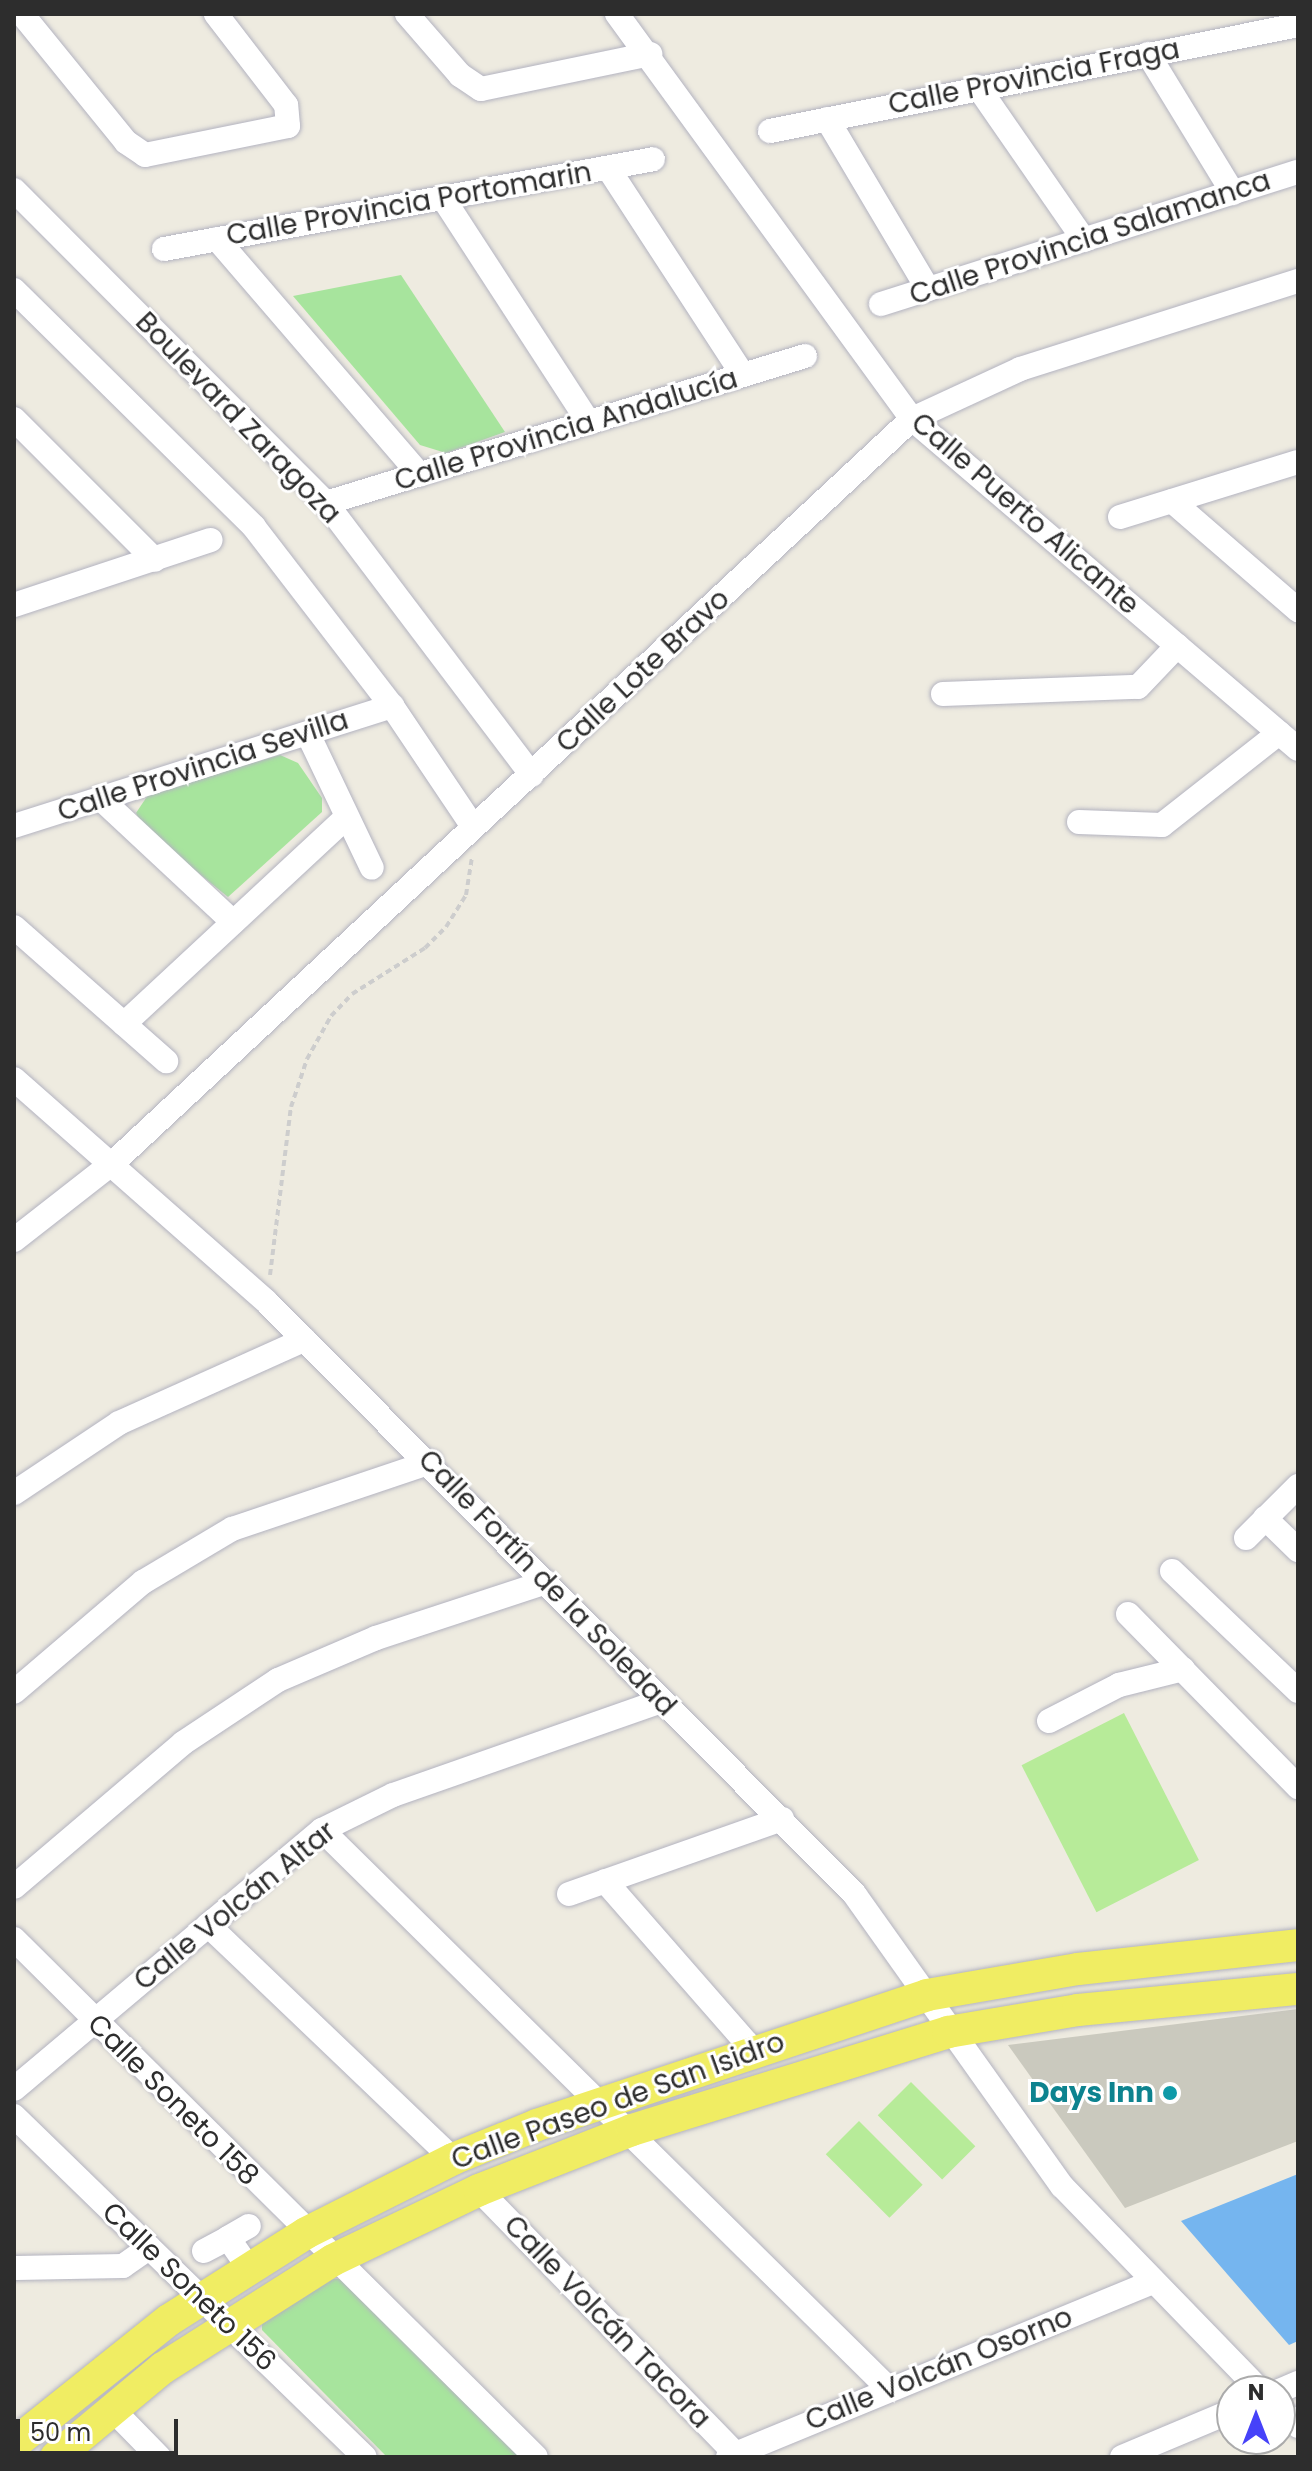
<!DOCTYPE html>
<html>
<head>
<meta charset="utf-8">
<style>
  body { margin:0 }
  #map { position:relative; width:1312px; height:2471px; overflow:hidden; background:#eeebe0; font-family:Poppins,sans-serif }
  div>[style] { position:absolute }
  .green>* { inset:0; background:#a7e49d }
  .pitch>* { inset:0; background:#b7eb99; transform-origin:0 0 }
  .water>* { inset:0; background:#75b5ef }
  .building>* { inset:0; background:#cac9be }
  .path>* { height:4px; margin-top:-2px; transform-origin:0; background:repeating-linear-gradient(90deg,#cdcdcd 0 6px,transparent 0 10px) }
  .roads { filter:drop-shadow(0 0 2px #b3b3c0) drop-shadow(0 0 2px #b3b3c0) }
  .minor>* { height:24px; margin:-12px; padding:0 12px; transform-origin:12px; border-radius:12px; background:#fff }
  .major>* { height:32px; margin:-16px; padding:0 16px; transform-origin:16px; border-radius:16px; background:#f0ed63 }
  .dots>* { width:22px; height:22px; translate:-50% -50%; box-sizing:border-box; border:4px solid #fff; border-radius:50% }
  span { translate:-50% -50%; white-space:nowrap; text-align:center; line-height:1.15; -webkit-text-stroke:6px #fff; paint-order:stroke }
  .street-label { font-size:28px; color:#2d2d2d }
  .culture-label { font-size:28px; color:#0d838f; font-weight:700 }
  .right { translate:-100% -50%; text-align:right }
  .frame { position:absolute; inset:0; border:16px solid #2d2d2d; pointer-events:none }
  .north { position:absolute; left:1216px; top:2375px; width:80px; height:80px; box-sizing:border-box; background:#fff; border:2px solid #ababab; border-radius:50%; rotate:0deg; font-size:22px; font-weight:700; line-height:32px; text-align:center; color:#2d2d2d }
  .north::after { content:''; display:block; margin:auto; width:28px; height:36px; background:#4642f9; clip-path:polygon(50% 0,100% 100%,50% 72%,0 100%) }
  .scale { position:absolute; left:16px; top:2419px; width:162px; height:36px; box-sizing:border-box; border:4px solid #2d2d2d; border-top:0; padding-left:10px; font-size:24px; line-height:28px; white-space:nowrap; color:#2d2d2d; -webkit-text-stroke:6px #fff; paint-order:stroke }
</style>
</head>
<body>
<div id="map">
  <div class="green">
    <div style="clip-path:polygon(401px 275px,505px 432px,446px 453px,420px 445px,293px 296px)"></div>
    <div style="clip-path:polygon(280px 755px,298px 763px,322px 798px,322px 812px,228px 897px,144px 829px,136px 813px,150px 792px)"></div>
    <div style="clip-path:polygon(329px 2279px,341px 2279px,521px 2457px,387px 2457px,262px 2330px,262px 2322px)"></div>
  </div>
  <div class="pitch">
    <div style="left:1124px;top:1713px;width:165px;height:115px;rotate:63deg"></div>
    <div style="left:911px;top:2082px;width:91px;height:47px;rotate:45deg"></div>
    <div style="left:859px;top:2121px;width:90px;height:47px;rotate:45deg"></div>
  </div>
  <div class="water">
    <div style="clip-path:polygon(1298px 2174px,1298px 2341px,1289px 2345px,1181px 2221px)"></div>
  </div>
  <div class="building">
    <div style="clip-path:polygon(1298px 2009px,1298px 2141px,1125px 2208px,1008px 2045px)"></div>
  </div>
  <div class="path">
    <div style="left:270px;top:1275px;width:169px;rotate:-82.9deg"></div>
    <div style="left:291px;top:1107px;width:51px;rotate:-71.6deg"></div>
    <div style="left:307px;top:1059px;width:49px;rotate:-60.8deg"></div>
    <div style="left:331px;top:1016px;width:30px;rotate:-46deg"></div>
    <div style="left:352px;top:994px;width:86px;rotate:-32.2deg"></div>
    <div style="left:425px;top:948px;width:30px;rotate:-45deg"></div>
    <div style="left:446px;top:927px;width:38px;rotate:-58deg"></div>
    <div style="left:466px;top:895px;width:37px;rotate:-81deg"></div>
  </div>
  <div class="roads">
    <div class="minor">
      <div style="left:22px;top:14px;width:165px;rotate:50.9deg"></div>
      <div style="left:126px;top:142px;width:23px;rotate:34deg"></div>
      <div style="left:145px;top:155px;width:146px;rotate:-11.5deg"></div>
      <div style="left:288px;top:126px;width:21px;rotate:-95deg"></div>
      <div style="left:286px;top:105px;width:115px;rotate:-127.6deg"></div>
      <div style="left:407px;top:14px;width:81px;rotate:49deg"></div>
      <div style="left:460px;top:75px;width:25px;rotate:34deg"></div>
      <div style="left:481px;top:89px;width:173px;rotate:-11.7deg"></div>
      <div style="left:617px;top:14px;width:501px;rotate:53.93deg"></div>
      <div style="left:912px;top:419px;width:508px;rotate:40.53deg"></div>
      <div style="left:1148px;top:54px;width:163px;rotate:58.6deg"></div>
      <div style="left:978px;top:87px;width:186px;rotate:55.3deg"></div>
      <div style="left:827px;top:119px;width:198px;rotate:59.3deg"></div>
      <div style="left:770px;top:131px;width:539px;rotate:-11.35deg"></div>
      <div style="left:608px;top:168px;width:247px;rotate:56.9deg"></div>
      <div style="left:14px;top:190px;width:442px;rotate:45.1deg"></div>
      <div style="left:326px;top:503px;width:341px;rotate:52.9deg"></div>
      <div style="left:443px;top:198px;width:268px;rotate:57deg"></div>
      <div style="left:217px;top:239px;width:311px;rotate:49.3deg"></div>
      <div style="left:164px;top:249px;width:497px;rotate:-10.4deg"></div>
      <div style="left:14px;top:290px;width:337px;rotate:44.6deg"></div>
      <div style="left:254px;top:527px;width:226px;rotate:52.4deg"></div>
      <div style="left:392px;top:706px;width:143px;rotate:56.1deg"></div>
      <div style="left:881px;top:304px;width:437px;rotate:-17.6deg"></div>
      <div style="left:14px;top:419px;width:199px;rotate:45deg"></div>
      <div style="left:1172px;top:501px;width:167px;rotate:40.9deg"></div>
      <div style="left:326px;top:503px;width:501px;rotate:-17.06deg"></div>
      <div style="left:1120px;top:517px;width:186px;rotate:-17.2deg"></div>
      <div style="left:14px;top:605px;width:207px;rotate:-18.3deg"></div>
      <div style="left:943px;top:694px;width:195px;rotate:-2.1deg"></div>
      <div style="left:1138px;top:687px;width:57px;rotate:-46.4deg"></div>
      <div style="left:308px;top:734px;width:148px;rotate:64.5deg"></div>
      <div style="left:100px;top:798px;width:182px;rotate:43deg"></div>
      <div style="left:1079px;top:822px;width:83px;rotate:2.1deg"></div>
      <div style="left:1162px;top:825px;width:149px;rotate:-38.2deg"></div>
      <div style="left:14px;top:826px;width:397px;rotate:-17.6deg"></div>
      <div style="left:14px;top:927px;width:203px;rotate:41.4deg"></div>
      <div style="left:124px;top:1024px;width:304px;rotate:-42.9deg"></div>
      <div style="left:14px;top:1079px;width:336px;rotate:41.4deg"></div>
      <div style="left:266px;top:1301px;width:837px;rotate:45.24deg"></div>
      <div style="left:855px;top:1895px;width:357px;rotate:54.6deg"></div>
      <div style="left:1062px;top:2186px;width:286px;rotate:45.9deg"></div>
      <div style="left:14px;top:1240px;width:127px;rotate:-38deg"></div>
      <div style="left:114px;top:1162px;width:1090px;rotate:-42.96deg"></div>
      <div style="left:912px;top:419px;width:119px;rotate:-24.8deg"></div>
      <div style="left:1020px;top:369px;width:292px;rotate:-17.6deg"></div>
      <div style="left:14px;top:1493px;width:126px;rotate:-33.7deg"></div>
      <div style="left:119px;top:1423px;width:203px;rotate:-24.2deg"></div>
      <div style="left:1265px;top:1518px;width:46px;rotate:44.1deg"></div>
      <div style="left:1246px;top:1538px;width:74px;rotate:-45deg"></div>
      <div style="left:1172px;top:1571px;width:174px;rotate:43.6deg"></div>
      <div style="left:1128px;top:1614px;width:243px;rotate:45.5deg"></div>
      <div style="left:14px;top:1692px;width:170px;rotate:-40.5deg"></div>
      <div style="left:143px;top:1582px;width:104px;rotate:-30.8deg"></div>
      <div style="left:232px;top:1529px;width:210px;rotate:-18.6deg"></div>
      <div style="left:1049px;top:1721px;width:79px;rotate:-27.2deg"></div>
      <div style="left:1119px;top:1685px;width:66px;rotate:-14deg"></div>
      <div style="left:322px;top:1830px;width:795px;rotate:44.59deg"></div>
      <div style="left:605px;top:1881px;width:225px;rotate:48.8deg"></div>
      <div style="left:14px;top:1887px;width:222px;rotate:-40.4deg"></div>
      <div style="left:183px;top:1743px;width:114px;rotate:-33.6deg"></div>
      <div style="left:278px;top:1680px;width:107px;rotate:-23.2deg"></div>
      <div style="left:376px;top:1638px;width:179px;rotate:-18.2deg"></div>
      <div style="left:569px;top:1894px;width:226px;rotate:-19.4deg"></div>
      <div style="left:208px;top:1925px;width:339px;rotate:43.7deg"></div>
      <div style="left:14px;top:1939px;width:735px;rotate:44.78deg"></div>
      <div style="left:14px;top:2089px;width:402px;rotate:-40.1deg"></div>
      <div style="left:322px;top:1830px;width:79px;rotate:-26.2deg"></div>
      <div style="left:393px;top:1795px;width:284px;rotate:-19.3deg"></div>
      <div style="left:14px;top:2116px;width:489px;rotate:44.2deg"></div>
      <div style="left:479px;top:2190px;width:368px;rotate:45.8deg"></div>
      <div style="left:228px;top:2238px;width:24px;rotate:-30deg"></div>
      <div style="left:204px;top:2251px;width:27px;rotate:-28deg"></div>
      <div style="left:228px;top:2238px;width:37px;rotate:55deg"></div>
      <div style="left:16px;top:2268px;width:107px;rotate:-1.1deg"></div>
      <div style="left:123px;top:2266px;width:32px;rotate:-35deg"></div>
      <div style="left:1279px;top:2391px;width:21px;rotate:-23deg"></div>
      <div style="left:112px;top:2409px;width:67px;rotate:45.6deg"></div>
      <div style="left:1280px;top:2409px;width:25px;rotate:43deg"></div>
      <div style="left:728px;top:2457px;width:459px;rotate:-22.4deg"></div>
      <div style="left:1122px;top:2457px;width:119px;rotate:-22.7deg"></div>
    </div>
    <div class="major">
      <div style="left:14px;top:2444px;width:198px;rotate:-38.7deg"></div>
      <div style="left:169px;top:2320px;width:162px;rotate:-32.4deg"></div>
      <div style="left:306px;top:2233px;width:165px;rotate:-26.7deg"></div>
      <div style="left:453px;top:2159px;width:91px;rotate:-22deg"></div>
      <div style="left:537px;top:2125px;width:411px;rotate:-18.4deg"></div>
      <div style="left:927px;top:1995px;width:153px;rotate:-9.8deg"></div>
      <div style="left:1078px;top:1969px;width:221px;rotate:-6.2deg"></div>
      <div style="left:56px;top:2457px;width:139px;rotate:-39.8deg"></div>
      <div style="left:163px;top:2368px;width:201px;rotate:-32.4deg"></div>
      <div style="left:333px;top:2260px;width:162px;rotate:-25.6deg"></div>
      <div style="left:479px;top:2190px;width:164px;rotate:-21.4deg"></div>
      <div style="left:632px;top:2130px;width:331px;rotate:-17.2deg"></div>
      <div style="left:948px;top:2032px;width:132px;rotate:-9.6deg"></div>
      <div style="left:1078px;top:2010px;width:221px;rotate:-5.5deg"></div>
    </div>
  </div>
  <div class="dots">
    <div style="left:1170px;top:2093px;background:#0f9aa8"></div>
  </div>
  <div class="street-label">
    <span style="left:1034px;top:77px;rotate:-11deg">Calle Provincia Fraga</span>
    <span style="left:409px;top:204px;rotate:-10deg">Calle Provincia Portomarin</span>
    <span style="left:1090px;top:238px;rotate:-18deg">Calle Provincia Salamanca</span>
    <span style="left:238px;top:418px;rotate:46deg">Boulevard Zaragoza</span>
    <span style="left:566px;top:430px;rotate:-17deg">Calle Provincia Andalucía</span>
    <span style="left:1025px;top:514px;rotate:41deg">Calle Puerto Alicante</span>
    <span style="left:643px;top:671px;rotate:-43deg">Calle Lote Bravo</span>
    <span style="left:203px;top:766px;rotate:-18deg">Calle Provincia Sevilla</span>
    <span style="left:547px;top:1583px;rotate:46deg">Calle Fortín de la Soledad</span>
    <span style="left:235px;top:1906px;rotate:-39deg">Calle Volcán Altar</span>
    <span style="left:173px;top:2100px;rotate:45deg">Calle Soneto 158</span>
    <span style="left:618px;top:2101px;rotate:-20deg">Calle Paseo de San Isidro</span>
    <span style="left:189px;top:2287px;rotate:44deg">Calle Soneto 156</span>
    <span style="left:607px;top:2322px;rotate:46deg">Calle Volcán Tacora</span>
    <span style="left:939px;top:2369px;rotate:-22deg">Calle Volcán Osorno</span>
  </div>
  <div class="culture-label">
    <span class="right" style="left:1154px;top:2093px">Days Inn</span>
  </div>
  <div class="frame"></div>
  <div class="north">N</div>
  <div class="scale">50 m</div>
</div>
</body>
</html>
